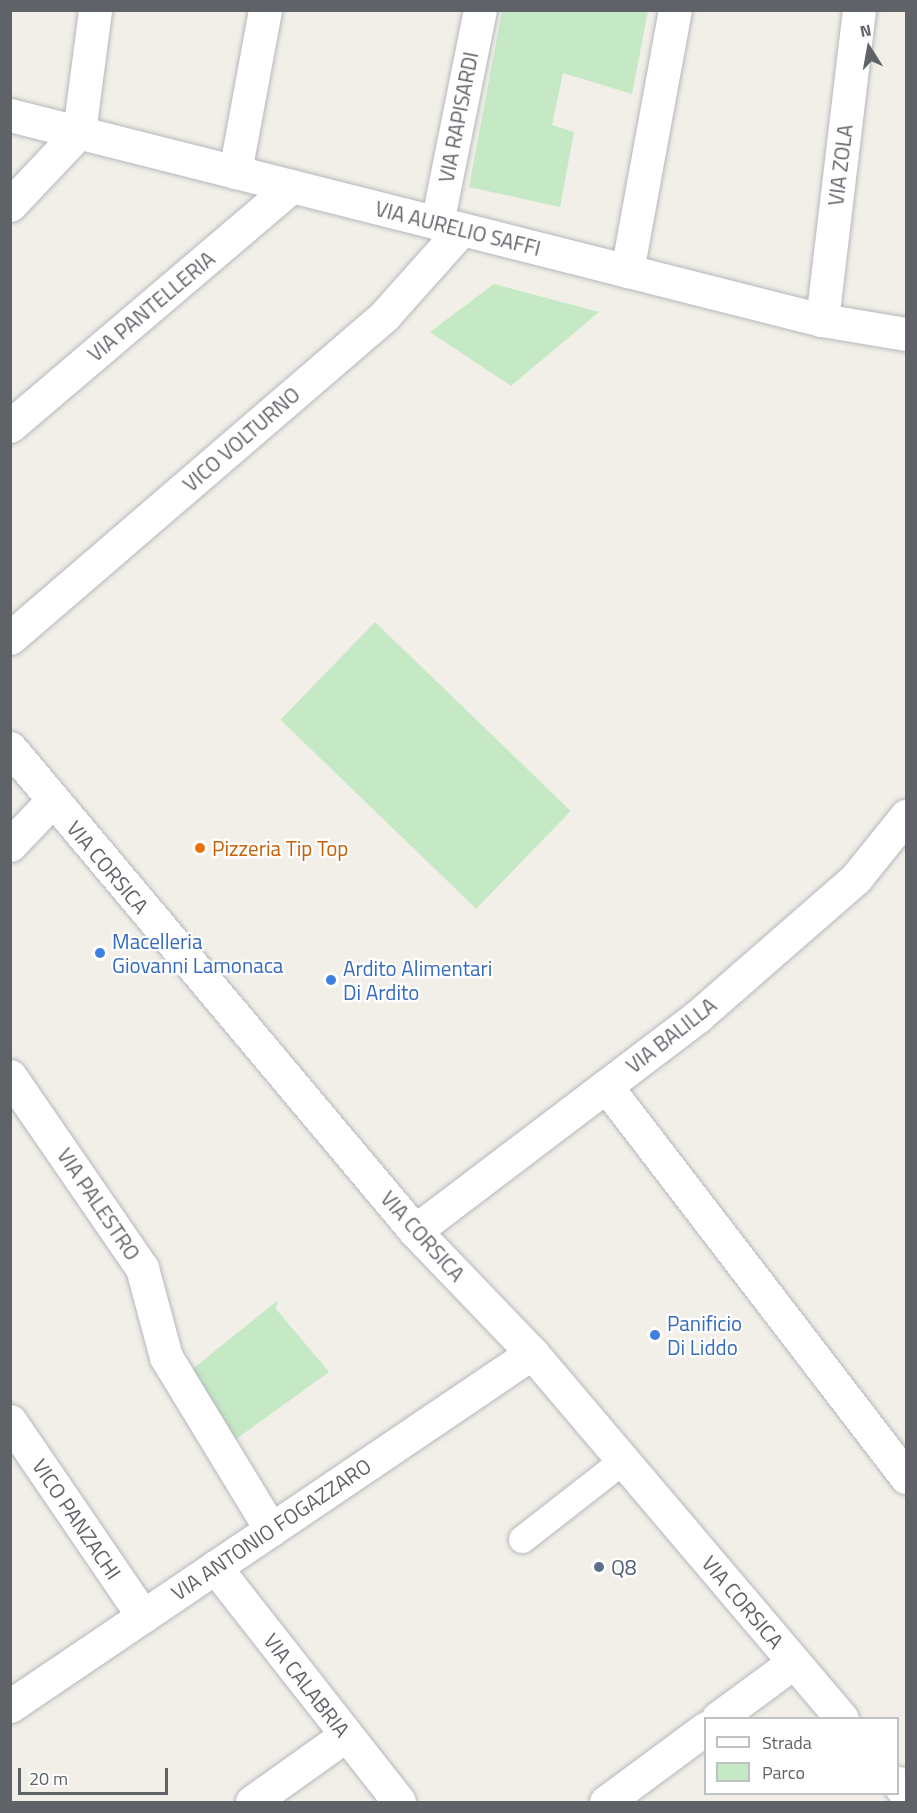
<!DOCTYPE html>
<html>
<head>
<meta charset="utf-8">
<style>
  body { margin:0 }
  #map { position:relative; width:917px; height:1813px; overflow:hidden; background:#f1efe8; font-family:"Titillium Web",sans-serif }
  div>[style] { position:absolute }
  .green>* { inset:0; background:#c5e8c5; transform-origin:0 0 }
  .roads { filter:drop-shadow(0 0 2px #b5b8bc) drop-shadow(0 0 2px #b5b8bc) }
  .lane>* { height:27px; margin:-13.5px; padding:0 13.5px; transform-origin:13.5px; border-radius:13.5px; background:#fff }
  .street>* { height:33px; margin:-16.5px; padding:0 16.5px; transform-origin:16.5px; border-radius:16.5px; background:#fff }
  .secondary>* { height:33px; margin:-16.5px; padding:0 16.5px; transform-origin:16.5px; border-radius:16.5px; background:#fff }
  .dots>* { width:16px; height:16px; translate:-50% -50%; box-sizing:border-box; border:3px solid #fff; border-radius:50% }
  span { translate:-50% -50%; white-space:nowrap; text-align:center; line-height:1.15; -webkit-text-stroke:4.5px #fff; paint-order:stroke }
  .street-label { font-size:21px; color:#5f6368 }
  .food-label { font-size:21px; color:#c56008 }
  .left { translate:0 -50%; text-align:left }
  .shop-label { font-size:21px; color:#366cbe }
  .service-label { font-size:21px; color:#4e5e75 }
  .frame { position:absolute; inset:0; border:12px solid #5f6368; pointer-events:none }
  .legend { position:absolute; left:704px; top:1717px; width:195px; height:78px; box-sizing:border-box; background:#fff; border:2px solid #bfc1c3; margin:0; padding:8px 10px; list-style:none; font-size:18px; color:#5f6368 }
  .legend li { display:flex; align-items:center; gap:12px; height:30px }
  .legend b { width:30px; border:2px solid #bfc1c3 }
  .north { position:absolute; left:839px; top:18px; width:60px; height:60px; -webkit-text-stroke:4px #fff; paint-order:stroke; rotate:349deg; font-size:16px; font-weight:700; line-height:24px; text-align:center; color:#5f6368 }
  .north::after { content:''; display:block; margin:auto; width:21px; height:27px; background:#5f6368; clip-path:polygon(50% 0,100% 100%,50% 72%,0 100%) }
  .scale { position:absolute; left:18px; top:1768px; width:150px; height:27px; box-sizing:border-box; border:3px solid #5f6368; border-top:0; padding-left:8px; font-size:18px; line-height:21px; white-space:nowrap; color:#5f6368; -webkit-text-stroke:4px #fff; paint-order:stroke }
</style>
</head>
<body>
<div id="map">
  <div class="green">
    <div style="clip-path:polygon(502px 11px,648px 11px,632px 94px,563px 73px,552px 125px,574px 132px,560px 207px,469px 187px)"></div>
    <div style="clip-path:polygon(494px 284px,599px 312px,511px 386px,430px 332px)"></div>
    <div style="left:375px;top:622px;width:272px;height:136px;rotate:44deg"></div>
    <div style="clip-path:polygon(278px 1300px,276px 1309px,329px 1372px,232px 1442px,189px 1372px)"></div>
  </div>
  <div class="roads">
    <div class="lane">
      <div style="left:522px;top:1539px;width:128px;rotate:-38deg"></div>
    </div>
    <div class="street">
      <div style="left:235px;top:172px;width:165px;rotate:-79.5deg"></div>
      <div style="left:10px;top:205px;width:100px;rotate:-46.6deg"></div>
      <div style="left:79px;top:132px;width:123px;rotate:-82.5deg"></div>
      <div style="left:437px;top:223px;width:217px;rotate:-78.6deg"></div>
      <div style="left:627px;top:271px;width:265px;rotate:-79.6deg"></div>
      <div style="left:822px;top:320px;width:312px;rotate:-83.2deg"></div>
      <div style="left:10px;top:426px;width:370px;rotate:-40.4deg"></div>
      <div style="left:10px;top:638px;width:495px;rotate:-40.7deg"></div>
      <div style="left:385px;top:315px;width:115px;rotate:-48.2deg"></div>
      <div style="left:10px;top:845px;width:61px;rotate:-46.3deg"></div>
      <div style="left:10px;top:1076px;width:233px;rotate:55.5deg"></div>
      <div style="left:142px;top:1268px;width:92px;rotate:74.9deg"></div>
      <div style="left:166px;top:1357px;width:202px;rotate:58.7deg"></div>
      <div style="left:606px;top:1086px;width:493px;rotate:52.5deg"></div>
      <div style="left:10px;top:1421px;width:236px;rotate:55.7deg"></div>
      <div style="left:215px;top:1567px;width:298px;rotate:51.9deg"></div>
      <div style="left:718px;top:1718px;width:94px;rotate:-36.4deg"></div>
      <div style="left:252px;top:1802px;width:115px;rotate:-35.5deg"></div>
      <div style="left:606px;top:1802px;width:124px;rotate:-36.5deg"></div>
    </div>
    <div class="secondary">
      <div style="left:10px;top:115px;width:837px;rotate:14.17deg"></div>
      <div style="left:822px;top:320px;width:85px;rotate:9.5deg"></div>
      <div style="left:10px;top:748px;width:630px;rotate:50.02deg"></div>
      <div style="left:415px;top:1231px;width:169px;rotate:46.2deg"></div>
      <div style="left:532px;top:1353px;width:479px;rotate:49.7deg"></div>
      <div style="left:415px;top:1231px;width:355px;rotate:-37.2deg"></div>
      <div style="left:698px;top:1016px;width:210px;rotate:-41.1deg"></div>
      <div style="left:856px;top:878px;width:80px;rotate:-51.1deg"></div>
      <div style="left:10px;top:1706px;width:630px;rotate:-34.07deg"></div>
      <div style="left:898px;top:1783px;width:14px;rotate:54deg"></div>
    </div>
  </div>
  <div class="dots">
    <div style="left:200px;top:848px;background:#e8710a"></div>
    <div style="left:100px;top:953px;background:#3f7fe0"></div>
    <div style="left:331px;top:980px;background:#3f7fe0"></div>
    <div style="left:655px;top:1335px;background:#3f7fe0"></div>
    <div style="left:599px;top:1567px;background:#5c6f8a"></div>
  </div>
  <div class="street-label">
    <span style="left:458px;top:117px;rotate:-79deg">VIA RAPISARDI</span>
    <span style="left:840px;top:165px;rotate:-83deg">VIA ZOLA</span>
    <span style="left:458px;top:228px;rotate:14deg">VIA AURELIO SAFFI</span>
    <span style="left:151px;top:306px;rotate:-40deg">VIA PANTELLERIA</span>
    <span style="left:241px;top:439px;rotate:-41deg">VICO VOLTURNO</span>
    <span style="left:108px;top:867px;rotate:50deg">VIA CORSICA</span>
    <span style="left:671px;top:1035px;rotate:-38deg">VIA BALILLA</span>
    <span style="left:99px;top:1204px;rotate:56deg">VIA PALESTRO</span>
    <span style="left:423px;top:1236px;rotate:48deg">VIA CORSICA</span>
    <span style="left:77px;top:1519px;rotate:56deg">VICO PANZACHI</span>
    <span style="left:271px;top:1529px;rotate:-34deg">VIA ANTONIO FOGAZZARO</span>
    <span style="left:743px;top:1602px;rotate:50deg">VIA CORSICA</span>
    <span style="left:307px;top:1685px;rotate:52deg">VIA CALABRIA</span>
  </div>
  <div class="food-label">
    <span class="left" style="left:212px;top:848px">Pizzeria Tip Top</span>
  </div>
  <div class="shop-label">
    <span class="left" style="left:112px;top:953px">Macelleria<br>Giovanni Lamonaca</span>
    <span class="left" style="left:343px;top:980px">Ardito Alimentari<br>Di Ardito</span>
    <span class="left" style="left:667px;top:1335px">Panificio<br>Di Liddo</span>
  </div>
  <div class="service-label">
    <span class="left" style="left:611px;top:1567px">Q8</span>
  </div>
  <div class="frame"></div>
  <ul class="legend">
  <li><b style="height:8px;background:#fff"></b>Strada</li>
  <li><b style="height:16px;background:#c5e8c5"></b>Parco</li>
  </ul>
  <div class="north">N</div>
  <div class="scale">20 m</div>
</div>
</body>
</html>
